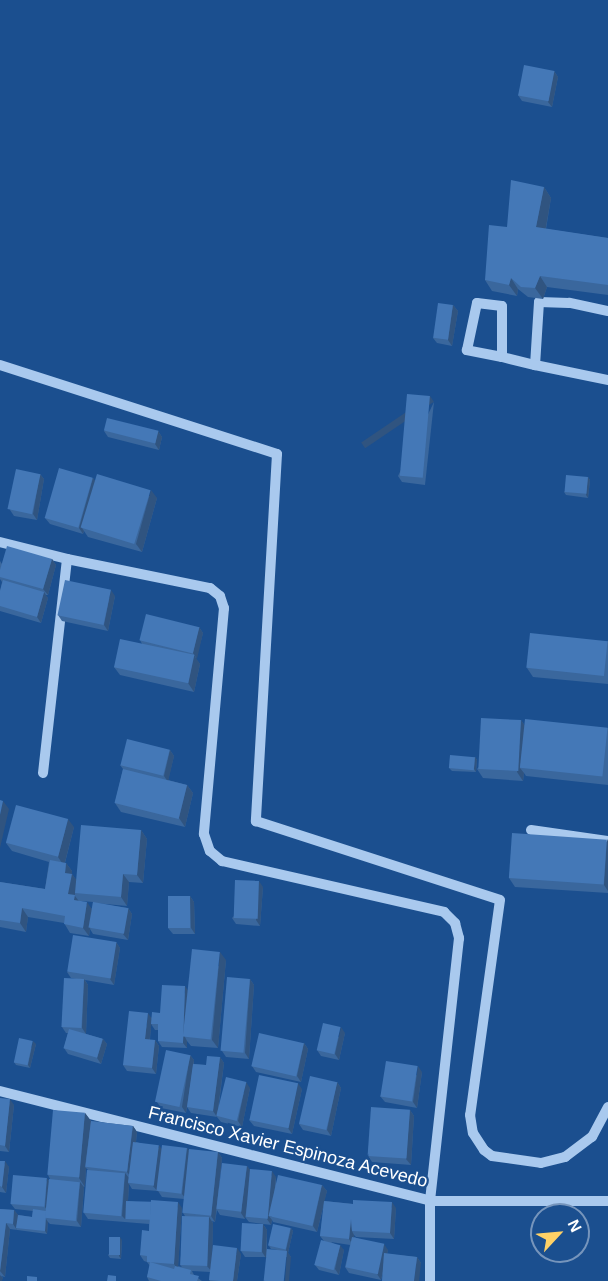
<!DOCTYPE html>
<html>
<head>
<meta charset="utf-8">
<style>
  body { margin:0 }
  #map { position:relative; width:608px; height:1281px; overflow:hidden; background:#1b4f8f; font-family:Arial,sans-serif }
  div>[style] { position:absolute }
  .minor>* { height:10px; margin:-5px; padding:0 5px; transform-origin:5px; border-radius:5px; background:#a9c9ee }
  .wall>* { inset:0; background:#3a679d }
  .shaded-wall>* { inset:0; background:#305480; transform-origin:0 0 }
  .building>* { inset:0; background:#4478b7; transform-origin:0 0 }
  span { translate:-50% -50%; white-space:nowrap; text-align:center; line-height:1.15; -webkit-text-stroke:4.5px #1b4f8f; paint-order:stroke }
  .street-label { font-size:18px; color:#fff }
  .north { position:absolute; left:530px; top:1203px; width:60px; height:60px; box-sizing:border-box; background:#1b4f8f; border:2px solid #7695bc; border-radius:50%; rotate:64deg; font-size:16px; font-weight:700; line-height:24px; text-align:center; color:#fff }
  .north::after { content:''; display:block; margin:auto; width:21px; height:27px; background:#ffd166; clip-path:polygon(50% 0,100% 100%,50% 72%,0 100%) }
</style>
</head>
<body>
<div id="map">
  <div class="minor">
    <div style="left:608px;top:311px;width:40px;rotate:-168deg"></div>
    <div style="left:569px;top:303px;width:30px;rotate:-178deg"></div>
    <div style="left:539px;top:302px;width:63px;rotate:93.6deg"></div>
    <div style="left:535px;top:365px;width:75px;rotate:11.6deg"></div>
    <div style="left:502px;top:357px;width:36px;rotate:-169deg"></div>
    <div style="left:467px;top:350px;width:48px;rotate:-78deg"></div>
    <div style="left:477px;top:303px;width:25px;rotate:7deg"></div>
    <div style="left:502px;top:306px;width:51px;rotate:90deg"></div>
    <div style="left:502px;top:357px;width:34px;rotate:14deg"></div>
    <div style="left:0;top:365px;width:291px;rotate:17.8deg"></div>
    <div style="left:277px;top:454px;width:368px;rotate:93.3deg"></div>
    <div style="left:256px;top:821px;width:256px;rotate:17.9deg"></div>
    <div style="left:500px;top:900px;width:217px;rotate:97.9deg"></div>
    <div style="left:470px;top:1115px;width:18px;rotate:81deg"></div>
    <div style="left:473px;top:1133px;width:20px;rotate:57deg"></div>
    <div style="left:484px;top:1150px;width:10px;rotate:37deg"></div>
    <div style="left:492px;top:1156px;width:49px;rotate:8.1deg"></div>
    <div style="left:541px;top:1163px;width:25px;rotate:-14deg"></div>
    <div style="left:565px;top:1157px;width:34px;rotate:-37deg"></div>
    <div style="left:592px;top:1137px;width:34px;rotate:-62deg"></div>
    <div style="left:0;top:542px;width:69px;rotate:14.2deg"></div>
    <div style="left:67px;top:559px;width:146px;rotate:11.5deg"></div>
    <div style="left:210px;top:588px;width:13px;rotate:39deg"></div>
    <div style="left:220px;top:596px;width:13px;rotate:72deg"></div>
    <div style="left:224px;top:608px;width:227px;rotate:95.1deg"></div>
    <div style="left:204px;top:834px;width:18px;rotate:71deg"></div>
    <div style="left:210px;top:851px;width:16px;rotate:40deg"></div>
    <div style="left:222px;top:861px;width:228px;rotate:12.9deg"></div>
    <div style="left:444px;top:912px;width:16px;rotate:45deg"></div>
    <div style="left:455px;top:923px;width:16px;rotate:75deg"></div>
    <div style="left:459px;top:938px;width:265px;rotate:96.3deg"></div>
    <div style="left:430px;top:1201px;width:80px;rotate:90deg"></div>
    <div style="left:43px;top:773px;width:215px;rotate:-83.6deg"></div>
    <div style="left:531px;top:830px;width:78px;rotate:8.1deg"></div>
    <div style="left:0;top:1091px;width:444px;rotate:14.3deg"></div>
    <div style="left:430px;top:1201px;width:178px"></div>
  </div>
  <div class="wall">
    <div style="clip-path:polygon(554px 71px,558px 77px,552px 107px,522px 101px,518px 95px)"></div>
    <div style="clip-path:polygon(544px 187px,551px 198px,546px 229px,608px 238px,608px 295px,547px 287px,543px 299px,528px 297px,518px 289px,517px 296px,492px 291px,485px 280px,507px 227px)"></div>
    <div style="clip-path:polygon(453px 305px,458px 311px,452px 346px,437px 343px,433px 338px)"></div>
    <div style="clip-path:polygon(434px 402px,425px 485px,402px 482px,398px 476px)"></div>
    <div style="clip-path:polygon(104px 431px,158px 431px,162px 437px,159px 450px,108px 437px)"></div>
    <div style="clip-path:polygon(40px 474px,44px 479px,37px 520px,14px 516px,10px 510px)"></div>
    <div style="clip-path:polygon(588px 477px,590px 480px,588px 498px,566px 495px,564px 492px)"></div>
    <div style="clip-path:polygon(93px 478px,95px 481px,157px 498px,142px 552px,88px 537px,84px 531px,83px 534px,50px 524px,45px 518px)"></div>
    <div style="clip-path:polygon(52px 559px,56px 565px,48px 595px,45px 595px,48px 598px,41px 623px,0 611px,0 591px,2px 582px,0 579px,0 582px,0 561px,2px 564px)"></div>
    <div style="clip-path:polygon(115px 596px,108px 631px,62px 621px,58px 615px)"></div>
    <div style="clip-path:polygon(199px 627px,203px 633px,196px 659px,200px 664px,194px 692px,120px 675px,114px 667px,142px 644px,140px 640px)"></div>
    <div style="clip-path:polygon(608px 641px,608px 684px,533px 677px,527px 668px)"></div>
    <div style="clip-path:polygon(521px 720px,525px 726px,608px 728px,608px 785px,526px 776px,524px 773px,523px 781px,483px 778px,477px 769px)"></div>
    <div style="clip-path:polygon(170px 750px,174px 756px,168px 780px,187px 785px,193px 793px,185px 827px,121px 812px,115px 803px,123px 769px,120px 765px)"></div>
    <div style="clip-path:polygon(475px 757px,477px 760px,476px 772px,452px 771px,449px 768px)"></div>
    <div style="clip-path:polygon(evenodd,74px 827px,65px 863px,66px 863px,72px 871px,72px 874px,76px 880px,141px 830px,147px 839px,143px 883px,129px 882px,127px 906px,94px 903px,128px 908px,132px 914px,128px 940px,93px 934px,90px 929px,89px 936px,70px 933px,64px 923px,28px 917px,26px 932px,0 927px,0 882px,45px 889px,49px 862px,12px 851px,6px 843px,74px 827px,81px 901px,93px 902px,92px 909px,81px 901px)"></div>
    <div style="clip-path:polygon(608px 841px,608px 893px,515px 887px,509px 878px)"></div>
    <div style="clip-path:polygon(263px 887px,260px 926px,236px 924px,232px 918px)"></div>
    <div style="clip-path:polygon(190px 896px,194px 902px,195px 934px,173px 934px,168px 928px)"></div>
    <div style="clip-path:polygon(116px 942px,120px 948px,114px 985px,85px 980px,88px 985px,86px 1034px,103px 1039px,107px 1044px,101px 1064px,68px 1054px,64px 1048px,68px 1033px,66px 1033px,62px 1027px,76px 979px,71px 978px,67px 972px)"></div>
    <div style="clip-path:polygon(226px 960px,218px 1048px,191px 1046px,187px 1041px,187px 1048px,162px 1047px,158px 1041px,158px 1030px,155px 1030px,151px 1024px,150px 1040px,155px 1040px,159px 1046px,156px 1074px,127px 1071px,123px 1065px,151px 1018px,160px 1013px)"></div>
    <div style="clip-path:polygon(250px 979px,254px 985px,249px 1059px,226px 1057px,222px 1051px)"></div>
    <div style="clip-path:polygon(345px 1033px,339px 1060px,321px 1056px,317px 1050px)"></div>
    <div style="clip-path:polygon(304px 1043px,308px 1049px,301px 1082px,256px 1072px,252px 1066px)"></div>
    <div style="clip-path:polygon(36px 1044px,30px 1068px,16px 1065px,14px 1062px)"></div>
    <div style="clip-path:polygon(190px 1055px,194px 1060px,194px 1064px,206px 1065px,220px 1057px,224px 1063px,218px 1113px,250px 1088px,242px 1127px,221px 1122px,217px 1117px,191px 1113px,187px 1107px,189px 1095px,186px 1113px,161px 1108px,157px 1102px)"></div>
    <div style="clip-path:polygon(422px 1072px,417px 1108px,385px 1102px,380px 1096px)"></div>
    <div style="clip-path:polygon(337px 1082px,341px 1088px,331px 1136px,303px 1130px,299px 1124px)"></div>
    <div style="clip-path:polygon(302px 1089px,292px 1134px,254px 1126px,249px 1120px)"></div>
    <div style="clip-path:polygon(0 1098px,14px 1105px,9px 1152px,0 1151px)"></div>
    <div style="clip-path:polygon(410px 1110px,414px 1116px,411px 1165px,372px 1162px,368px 1156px)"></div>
    <div style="clip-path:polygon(evenodd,85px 1113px,91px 1121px,133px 1126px,137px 1132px,136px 1142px,162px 1149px,187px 1148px,189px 1151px,218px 1152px,222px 1158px,219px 1189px,247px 1166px,250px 1170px,276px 1177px,276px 1184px,322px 1185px,327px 1191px,324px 1201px,353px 1204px,396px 1208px,394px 1239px,356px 1237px,354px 1235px,354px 1237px,388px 1250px,387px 1254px,417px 1257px,421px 1263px,383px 1273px,381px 1280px,349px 1273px,345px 1267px,350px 1245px,331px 1242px,344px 1250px,339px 1275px,319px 1270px,315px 1265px,324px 1241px,320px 1236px,324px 1204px,317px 1232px,273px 1222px,272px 1220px,271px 1225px,249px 1222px,245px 1217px,245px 1219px,220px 1215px,217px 1210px,215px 1222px,212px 1221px,213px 1223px,212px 1254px,241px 1254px,237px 1281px,210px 1281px,209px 1280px,210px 1272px,192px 1271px,194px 1275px,202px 1281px,149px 1281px,147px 1277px,150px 1266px,147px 1262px,144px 1261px,140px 1255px,149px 1231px,149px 1224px,88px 1219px,84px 1213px,88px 1170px,86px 1168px,85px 1187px,84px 1186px,84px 1187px,81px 1227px,50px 1224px,48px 1222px,47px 1234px,10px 1229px,5px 1277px,1px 1276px,3px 1278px,0 1281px,0 1209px,14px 1210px,18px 1215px,32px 1217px,33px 1211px,15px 1209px,11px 1204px,50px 1179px,48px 1175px,85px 1113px,129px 1184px,132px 1189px,158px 1191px,162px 1197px,184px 1199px,183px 1213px,185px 1216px,180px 1265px,182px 1267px,178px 1266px,182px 1208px,128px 1201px,129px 1184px)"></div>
    <div style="clip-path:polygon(0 1161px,9px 1167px,6px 1193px,0 1192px)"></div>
    <div style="clip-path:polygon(263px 1224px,267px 1230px,267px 1254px,277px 1250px,271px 1249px,269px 1246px,291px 1228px,293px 1231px,288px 1253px,291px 1257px,245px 1257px,241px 1251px)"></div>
    <div style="clip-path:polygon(122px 1240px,121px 1259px,110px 1258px,108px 1255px)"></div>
  </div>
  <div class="shaded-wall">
    <div style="clip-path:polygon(554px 71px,558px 77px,552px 107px,548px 102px)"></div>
    <div style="clip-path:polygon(544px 187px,551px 198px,544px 238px,536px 227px)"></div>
    <div style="clip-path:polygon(540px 276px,547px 287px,543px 299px,535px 288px)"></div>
    <div style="clip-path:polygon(511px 278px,518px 289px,517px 296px,509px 285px)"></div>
    <div style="clip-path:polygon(453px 305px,458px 311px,452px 346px,448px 340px)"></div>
    <div style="left:430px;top:396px;width:7px;height:83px;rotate:56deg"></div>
    <div style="clip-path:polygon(158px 431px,162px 437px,159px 450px,155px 444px)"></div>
    <div style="clip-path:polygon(40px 474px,44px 479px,37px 520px,33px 514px)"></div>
    <div style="clip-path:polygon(588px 477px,590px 480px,588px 498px,586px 495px)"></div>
    <div style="clip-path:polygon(93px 478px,97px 484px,82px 528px,84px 531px,83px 534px,79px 528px)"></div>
    <div style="clip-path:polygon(151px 490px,157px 498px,142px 552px,136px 544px)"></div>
    <div style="clip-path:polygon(52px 559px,56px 565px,48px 595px,43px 589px)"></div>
    <div style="clip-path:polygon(111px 590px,115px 596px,108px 631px,104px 625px)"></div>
    <div style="clip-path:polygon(44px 592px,48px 598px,41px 623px,37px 617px)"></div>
    <div style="clip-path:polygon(199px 627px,203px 633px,197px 659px,193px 653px)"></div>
    <div style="clip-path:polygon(194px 655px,200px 664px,194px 692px,188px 683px)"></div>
    <div style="clip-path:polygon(521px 720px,527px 729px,520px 768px,524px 773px,523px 781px,517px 772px)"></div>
    <div style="clip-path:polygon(170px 750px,174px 756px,168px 782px,164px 776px)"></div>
    <div style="clip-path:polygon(475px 757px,477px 760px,476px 772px,474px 769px)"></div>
    <div style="clip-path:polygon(187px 785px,193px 793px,185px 827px,179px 818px)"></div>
    <div style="clip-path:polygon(3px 801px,9px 809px,0 848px,0 815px)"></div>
    <div style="clip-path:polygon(68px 819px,74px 827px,64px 866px,58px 857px)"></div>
    <div style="clip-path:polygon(141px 830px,147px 839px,143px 883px,137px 875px)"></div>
    <div style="clip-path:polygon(607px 839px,608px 841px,608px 891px,604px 885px)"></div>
    <div style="clip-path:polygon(66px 863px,72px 871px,72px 874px,78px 882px,75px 893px,75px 896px,81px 904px,80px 909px,68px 894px,65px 873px)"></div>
    <div style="clip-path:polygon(123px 874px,129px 882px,127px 906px,121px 897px)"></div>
    <div style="clip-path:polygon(259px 881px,263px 887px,260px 926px,256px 920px)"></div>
    <div style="clip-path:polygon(190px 896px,194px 902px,195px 934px,191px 928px)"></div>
    <div style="clip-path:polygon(87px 902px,93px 911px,89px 936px,83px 928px)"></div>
    <div style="clip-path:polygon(22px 908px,28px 917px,26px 932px,20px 923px)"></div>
    <div style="clip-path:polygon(128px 908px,132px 914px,128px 940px,123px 934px)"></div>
    <div style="clip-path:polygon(116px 942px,120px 948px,114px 985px,110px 979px)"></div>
    <div style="clip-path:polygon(220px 952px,226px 960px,218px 1048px,212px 1040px)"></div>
    <div style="clip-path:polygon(84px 979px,88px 985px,86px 1034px,82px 1028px)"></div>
    <div style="clip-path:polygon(250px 979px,254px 985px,249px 1059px,245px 1053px)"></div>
    <div style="clip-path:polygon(185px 986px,189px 992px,185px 1037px,187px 1041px,187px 1048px,183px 1043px)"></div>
    <div style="clip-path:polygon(148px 1013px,152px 1019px,149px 1045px,145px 1039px)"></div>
    <div style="clip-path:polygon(341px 1027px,345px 1033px,339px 1060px,335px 1054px)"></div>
    <div style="clip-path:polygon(103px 1039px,107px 1044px,101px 1064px,97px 1058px)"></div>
    <div style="clip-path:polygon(155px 1040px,159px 1046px,156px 1074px,152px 1068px)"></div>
    <div style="clip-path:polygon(33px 1041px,36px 1044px,30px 1068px,28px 1065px)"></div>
    <div style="clip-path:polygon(304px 1043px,308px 1049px,301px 1082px,297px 1076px)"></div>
    <div style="clip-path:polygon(190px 1055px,194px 1060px,186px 1113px,182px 1107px)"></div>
    <div style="clip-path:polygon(220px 1057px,224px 1063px,217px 1117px,213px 1111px)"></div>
    <div style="clip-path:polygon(418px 1066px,422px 1072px,417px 1108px,413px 1102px)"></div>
    <div style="clip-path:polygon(246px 1082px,250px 1088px,242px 1127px,238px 1121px)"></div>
    <div style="clip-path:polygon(337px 1082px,341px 1088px,331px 1136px,327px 1130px)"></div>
    <div style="clip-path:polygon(298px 1083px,302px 1089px,292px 1134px,288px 1128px)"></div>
    <div style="clip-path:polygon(10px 1099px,14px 1105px,9px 1152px,5px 1146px)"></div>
    <div style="clip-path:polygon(410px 1110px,414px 1116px,411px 1165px,406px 1159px)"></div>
    <div style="clip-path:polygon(85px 1113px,91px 1121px,85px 1167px,86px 1168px,85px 1187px,79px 1178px)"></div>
    <div style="clip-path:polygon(133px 1126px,137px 1132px,132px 1178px,127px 1172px)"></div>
    <div style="clip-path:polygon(159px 1145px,163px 1151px,158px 1192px,153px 1186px)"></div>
    <div style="clip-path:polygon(187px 1148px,191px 1154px,187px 1200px,182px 1194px)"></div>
    <div style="clip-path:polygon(218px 1152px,222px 1158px,215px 1222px,211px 1216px)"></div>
    <div style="clip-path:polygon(5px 1161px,9px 1167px,6px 1193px,2px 1187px)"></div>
    <div style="clip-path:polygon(247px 1166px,252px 1172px,245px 1219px,241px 1213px)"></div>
    <div style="clip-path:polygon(272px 1171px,276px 1177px,272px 1217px,269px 1216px,272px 1220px,271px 1225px,267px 1219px)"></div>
    <div style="clip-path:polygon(125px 1173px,129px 1178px,128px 1183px,129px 1184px,127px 1219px,125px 1219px,122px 1216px)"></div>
    <div style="clip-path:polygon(47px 1178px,51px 1184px,49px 1213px,45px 1207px)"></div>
    <div style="clip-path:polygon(80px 1182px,84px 1187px,81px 1227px,77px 1221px)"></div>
    <div style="clip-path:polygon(322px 1185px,327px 1191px,317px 1232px,313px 1226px)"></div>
    <div style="clip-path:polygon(178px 1202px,182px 1208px,178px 1270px,174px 1264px)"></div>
    <div style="clip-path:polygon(392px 1202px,396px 1208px,394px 1239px,390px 1233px)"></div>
    <div style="clip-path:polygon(14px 1210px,19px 1216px,16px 1228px,17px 1230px,13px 1224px)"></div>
    <div style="clip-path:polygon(209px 1217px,213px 1223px,212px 1272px,207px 1266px)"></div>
    <div style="clip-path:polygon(46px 1219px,48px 1222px,47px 1234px,45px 1231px)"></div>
    <div style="clip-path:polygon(351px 1219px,352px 1231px,354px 1235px,353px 1245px,349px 1239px)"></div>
    <div style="clip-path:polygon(6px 1223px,10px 1229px,5px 1277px,0 1271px)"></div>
    <div style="clip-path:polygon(263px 1224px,267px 1230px,266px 1258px,262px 1252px)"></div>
    <div style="clip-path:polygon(291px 1228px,293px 1231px,288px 1253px,286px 1250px)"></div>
    <div style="clip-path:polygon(120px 1237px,122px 1240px,121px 1259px,119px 1256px)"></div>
    <div style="clip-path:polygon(384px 1244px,388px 1250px,381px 1280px,377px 1274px)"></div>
    <div style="clip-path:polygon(340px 1245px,344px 1250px,339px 1275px,335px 1269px)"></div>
    <div style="clip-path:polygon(237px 1248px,241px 1254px,237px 1281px,233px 1281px)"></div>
    <div style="clip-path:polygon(287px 1251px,291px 1257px,289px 1281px,285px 1281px)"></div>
    <div style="clip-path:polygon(417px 1257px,421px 1263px,419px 1281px,414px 1281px)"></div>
    <div style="clip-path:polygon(0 1275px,3px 1278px,2px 1281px,0 1281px)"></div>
  </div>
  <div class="building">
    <div style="left:524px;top:65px;width:31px;height:31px;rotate:11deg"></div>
    <div style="clip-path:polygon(511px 180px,544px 187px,536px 227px,608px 238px,608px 285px,540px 276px,535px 288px,521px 287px,511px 278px,509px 285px,485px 280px,489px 225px,507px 227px)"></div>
    <div style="left:438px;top:303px;width:15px;height:35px;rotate:8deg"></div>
    <div style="left:407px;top:394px;width:23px;height:82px;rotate:5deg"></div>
    <div style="left:107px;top:418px;width:53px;height:13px;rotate:14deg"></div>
    <div style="left:59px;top:468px;width:35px;height:52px;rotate:16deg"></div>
    <div style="left:16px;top:469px;width:25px;height:41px;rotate:12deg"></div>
    <div style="left:97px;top:474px;width:56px;height:56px;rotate:17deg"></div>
    <div style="left:566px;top:475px;width:22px;height:17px;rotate:5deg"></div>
    <div style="clip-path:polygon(7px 546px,52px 559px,43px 589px,0 577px,0 570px)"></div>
    <div style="clip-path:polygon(3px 580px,44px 592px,37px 617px,0 606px,0 591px)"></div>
    <div style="left:65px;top:580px;width:47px;height:36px;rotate:12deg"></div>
    <div style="left:146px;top:614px;width:55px;height:27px;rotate:14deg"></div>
    <div style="left:530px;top:633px;width:78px;height:35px;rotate:6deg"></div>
    <div style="left:120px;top:639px;width:76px;height:29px;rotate:12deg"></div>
    <div style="left:481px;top:718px;width:40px;height:51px;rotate:3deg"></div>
    <div style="left:525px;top:719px;width:83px;height:49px;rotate:6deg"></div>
    <div style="left:127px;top:739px;width:44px;height:27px;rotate:14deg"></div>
    <div style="left:450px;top:755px;width:25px;height:13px;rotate:5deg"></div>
    <div style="left:123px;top:769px;width:66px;height:35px;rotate:14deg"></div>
    <div style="clip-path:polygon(0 800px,3px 801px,0 815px)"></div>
    <div style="left:16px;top:805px;width:54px;height:39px;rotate:15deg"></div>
    <div style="clip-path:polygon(81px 825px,141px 830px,137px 875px,123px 874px,121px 897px,75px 893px)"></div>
    <div style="left:512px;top:833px;width:95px;height:45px;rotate:4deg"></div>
    <div style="clip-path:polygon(50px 860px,66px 863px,65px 873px,72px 874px,68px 894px,75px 895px,74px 900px,87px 902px,83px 928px,64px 924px,65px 916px,22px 908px,20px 923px,0 920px,0 882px,45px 889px)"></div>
    <div style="left:235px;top:880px;width:24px;height:38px;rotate:2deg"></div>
    <div style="left:168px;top:896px;width:22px;height:32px"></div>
    <div style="left:93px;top:902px;width:36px;height:26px;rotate:10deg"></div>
    <div style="left:73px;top:935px;width:44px;height:37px;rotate:9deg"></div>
    <div style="left:192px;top:949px;width:28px;height:88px;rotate:6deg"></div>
    <div style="left:227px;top:977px;width:23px;height:74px;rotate:5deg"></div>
    <div style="left:64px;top:978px;width:20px;height:49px;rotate:3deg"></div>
    <div style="clip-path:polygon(162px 985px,185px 986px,183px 1043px,158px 1041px,158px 1024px,151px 1024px,152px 1012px,160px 1013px)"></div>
    <div style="clip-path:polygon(129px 1011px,148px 1013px,145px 1039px,155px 1040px,152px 1068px,123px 1065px)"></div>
    <div style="left:323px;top:1023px;width:18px;height:28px;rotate:13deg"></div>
    <div style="left:69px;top:1029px;width:35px;height:20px;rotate:16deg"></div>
    <div style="left:259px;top:1033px;width:46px;height:34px;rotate:13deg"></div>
    <div style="left:19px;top:1038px;width:14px;height:25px;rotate:12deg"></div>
    <div style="left:166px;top:1050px;width:25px;height:53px;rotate:12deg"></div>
    <div style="clip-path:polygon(207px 1056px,220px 1057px,213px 1111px,187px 1107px,193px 1064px,206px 1065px)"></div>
    <div style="left:386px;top:1061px;width:32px;height:36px;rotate:9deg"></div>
    <div style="left:259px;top:1075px;width:40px;height:46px;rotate:12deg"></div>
    <div style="left:310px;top:1076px;width:28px;height:49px;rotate:13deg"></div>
    <div style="left:226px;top:1077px;width:21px;height:40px;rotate:14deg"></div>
    <div style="clip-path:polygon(0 1098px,10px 1099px,5px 1146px,0 1145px)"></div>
    <div style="left:371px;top:1107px;width:39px;height:49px;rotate:4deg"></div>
    <div style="left:53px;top:1110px;width:32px;height:65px;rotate:5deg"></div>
    <div style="left:91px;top:1121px;width:42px;height:46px;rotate:7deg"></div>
    <div style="left:133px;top:1142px;width:26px;height:41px;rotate:7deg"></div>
    <div style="left:162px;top:1145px;width:25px;height:46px;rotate:7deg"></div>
    <div style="left:189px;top:1149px;width:29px;height:64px;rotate:6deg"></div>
    <div style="clip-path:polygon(0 1161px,5px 1161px,2px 1187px,0 1186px)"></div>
    <div style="left:222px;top:1163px;width:25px;height:46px;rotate:7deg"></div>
    <div style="left:250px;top:1169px;width:22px;height:48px;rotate:5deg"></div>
    <div style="left:87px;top:1170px;width:38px;height:43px;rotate:5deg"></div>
    <div style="left:13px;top:1175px;width:34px;height:29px;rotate:5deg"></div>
    <div style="left:278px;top:1175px;width:45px;height:42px;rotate:13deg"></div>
    <div style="left:49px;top:1179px;width:31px;height:39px;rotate:6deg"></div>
    <div style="clip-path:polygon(151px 1200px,178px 1202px,174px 1264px,147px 1262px,147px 1256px,140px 1255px,142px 1230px,149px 1231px)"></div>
    <div style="clip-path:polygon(353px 1200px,392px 1202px,390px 1233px,352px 1231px,351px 1219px,349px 1239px,320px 1236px,324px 1201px,353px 1204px)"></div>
    <div style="left:126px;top:1201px;width:25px;height:18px;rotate:2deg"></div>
    <div style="clip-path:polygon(0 1209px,14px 1210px,13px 1224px,6px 1223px,0 1271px)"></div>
    <div style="clip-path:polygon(33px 1209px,46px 1211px,45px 1231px,16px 1228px,18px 1215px,32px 1217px)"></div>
    <div style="left:182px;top:1216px;width:27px;height:49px;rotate:2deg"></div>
    <div style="left:242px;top:1223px;width:21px;height:28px;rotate:3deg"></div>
    <div style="left:273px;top:1224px;width:18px;height:22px;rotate:13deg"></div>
    <div style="left:109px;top:1237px;width:11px;height:18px"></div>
    <div style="left:352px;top:1237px;width:33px;height:31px;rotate:12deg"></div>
    <div style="left:321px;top:1240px;width:20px;height:26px;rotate:15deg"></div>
    <div style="clip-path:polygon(213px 1245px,237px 1248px,233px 1281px,220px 1281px,209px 1280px)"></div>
    <div style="left:267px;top:1249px;width:20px;height:32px;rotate:6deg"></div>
    <div style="clip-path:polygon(384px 1253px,417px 1257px,414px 1281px,382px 1281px)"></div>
    <div style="clip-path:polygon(150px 1262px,174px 1269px,175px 1266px,191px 1270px,190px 1274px,199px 1276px,197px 1281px,161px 1281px,147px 1277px)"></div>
    <div style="clip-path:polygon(108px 1275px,116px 1276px,116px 1281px,107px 1281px)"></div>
    <div style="clip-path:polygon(27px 1276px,37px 1277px,37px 1281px,27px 1281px)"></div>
  </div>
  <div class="street-label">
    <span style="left:288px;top:1147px;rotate:14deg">Francisco Xavier Espinoza Acevedo</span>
  </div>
  <div class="north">N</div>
</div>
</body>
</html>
